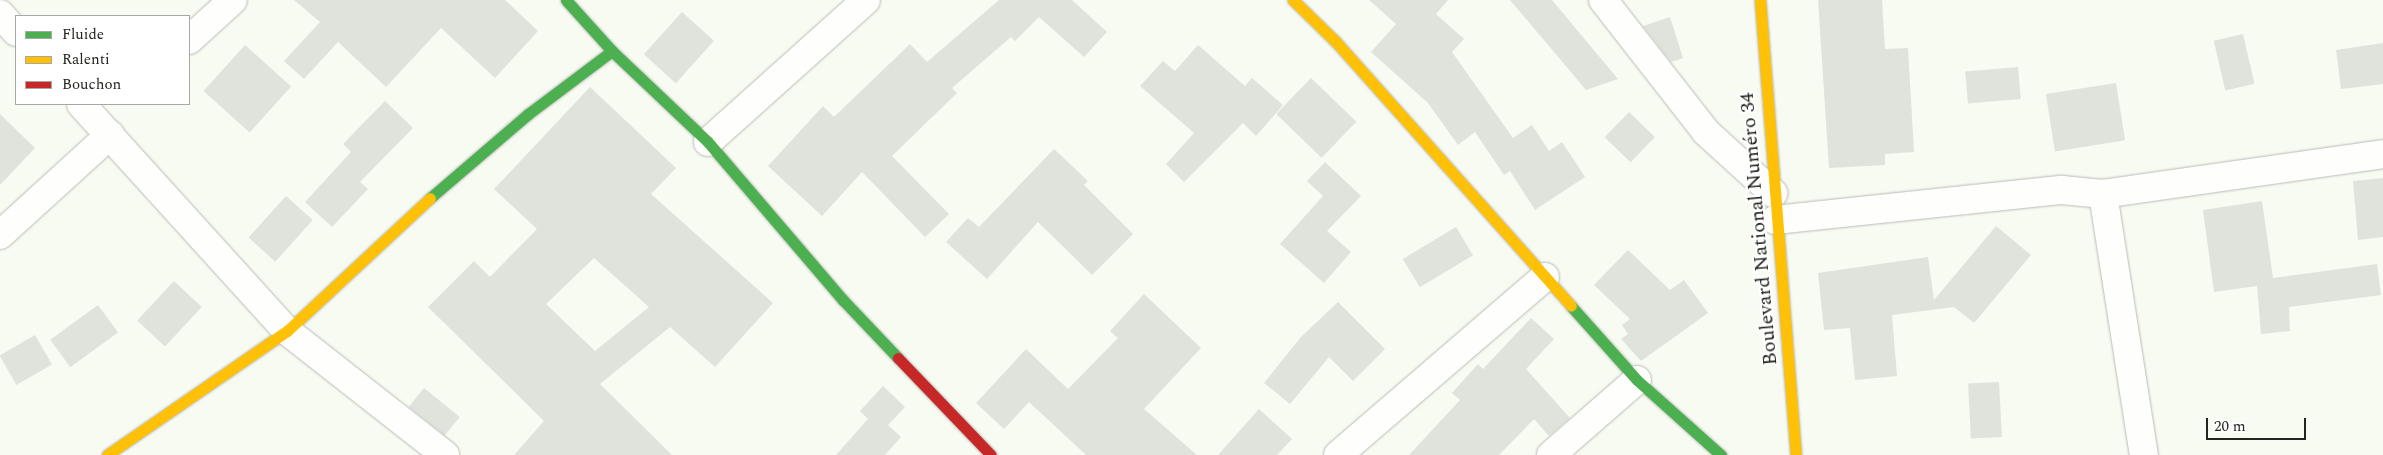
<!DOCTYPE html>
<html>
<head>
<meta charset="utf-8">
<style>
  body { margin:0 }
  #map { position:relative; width:2383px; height:455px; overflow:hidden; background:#f7fbf2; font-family:Spectral,serif }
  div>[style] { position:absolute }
  .building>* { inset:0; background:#dfe3db; transform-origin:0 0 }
  .roads { filter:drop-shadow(0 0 1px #b9bcb6) drop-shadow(0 0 1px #b9bcb6) }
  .street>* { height:28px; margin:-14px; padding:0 14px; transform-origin:14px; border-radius:14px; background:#fefefd }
  .fast>* { height:11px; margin:-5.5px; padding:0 5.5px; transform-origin:5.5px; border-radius:5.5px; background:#4caf50 }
  .slow>* { height:11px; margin:-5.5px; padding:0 5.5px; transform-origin:5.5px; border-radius:5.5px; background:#ffc107 }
  .jam>* { height:11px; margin:-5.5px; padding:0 5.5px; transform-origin:5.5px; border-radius:5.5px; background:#c62828 }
  span { translate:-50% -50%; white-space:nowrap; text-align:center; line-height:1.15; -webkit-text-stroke:4.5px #fff; paint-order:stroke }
  .street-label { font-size:20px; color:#22251f }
  .legend { position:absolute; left:15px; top:15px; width:175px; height:90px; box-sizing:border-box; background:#fff; border:1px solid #a7a8a5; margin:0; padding:6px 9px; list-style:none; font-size:15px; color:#22251f }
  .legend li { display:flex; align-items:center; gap:10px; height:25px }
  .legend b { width:25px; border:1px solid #a7a8a5 }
  .scale { position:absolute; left:2206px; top:418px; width:100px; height:22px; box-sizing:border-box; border:2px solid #22251f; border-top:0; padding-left:6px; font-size:15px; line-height:18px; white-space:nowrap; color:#22251f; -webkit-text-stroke:4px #fff; paint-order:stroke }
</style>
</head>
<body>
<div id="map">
  <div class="building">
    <div style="clip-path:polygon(294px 0,505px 0,538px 31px,495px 78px,441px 28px,386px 87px,338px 42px,304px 79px,284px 61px,320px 22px)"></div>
    <div style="clip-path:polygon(999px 0,1072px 0,1107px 32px,1084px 57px,1039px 17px,1015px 41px,1011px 37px,952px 88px,957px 93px,892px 156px,949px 214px,925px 237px,862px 172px,822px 216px,768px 166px,823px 106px,834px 117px,910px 44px,927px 62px)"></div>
    <div style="clip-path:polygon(1369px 0,1448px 0,1436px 14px,1464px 39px,1452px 52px,1513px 138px,1532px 125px,1549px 151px,1562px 142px,1585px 177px,1535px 210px,1510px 171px,1504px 175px,1475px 132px,1458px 145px,1428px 103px,1371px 52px,1396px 24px)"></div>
    <div style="clip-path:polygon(1510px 0,1552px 0,1618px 79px,1586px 90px)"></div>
    <div style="clip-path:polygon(1818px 0,1882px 0,1885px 49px,1908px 48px,1914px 152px,1885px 154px,1885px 165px,1829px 168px)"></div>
    <div style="left:682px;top:12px;width:43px;height:57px;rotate:42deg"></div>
    <div style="clip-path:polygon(1670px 17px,1683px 58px,1671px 62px,1643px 26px)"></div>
    <div style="left:2243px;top:34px;width:51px;height:30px;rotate:77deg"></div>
    <div style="clip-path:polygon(2383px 43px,2383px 84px,2341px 89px,2336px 50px)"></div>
    <div style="left:245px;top:45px;width:62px;height:62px;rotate:42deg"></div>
    <div style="clip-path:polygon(1198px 45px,1245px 86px,1252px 78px,1283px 105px,1256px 136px,1243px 123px,1184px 182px,1166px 164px,1194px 133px,1140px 86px,1163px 61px,1175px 71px)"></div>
    <div style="left:2018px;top:67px;width:32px;height:53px;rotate:85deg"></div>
    <div style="left:1311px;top:78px;width:63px;height:50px;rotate:44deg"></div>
    <div style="left:2116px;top:83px;width:58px;height:71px;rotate:81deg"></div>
    <div style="clip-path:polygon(evenodd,590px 87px,676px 168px,651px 194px,773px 303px,715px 367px,670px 327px,600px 384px,672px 455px,514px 455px,544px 421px,428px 307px,474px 261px,490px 277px,537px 229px,494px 189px,590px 87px,594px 258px,649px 307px,595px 351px,546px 304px,594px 258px)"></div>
    <div style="clip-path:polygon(385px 101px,413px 128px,360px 182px,368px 189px,332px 227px,305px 202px,351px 152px,343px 144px)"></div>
    <div style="left:1629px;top:112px;width:36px;height:35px;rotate:44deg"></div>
    <div style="clip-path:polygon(0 114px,35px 148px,0 185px)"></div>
    <div style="clip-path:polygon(1054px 149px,1088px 181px,1084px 185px,1133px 234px,1092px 275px,1038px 222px,987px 279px,946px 242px,968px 218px,979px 227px)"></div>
    <div style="clip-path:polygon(1325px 162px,1361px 196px,1327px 231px,1351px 252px,1324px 283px,1280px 244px,1323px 196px,1307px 181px)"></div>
    <div style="clip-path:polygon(2383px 178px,2383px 237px,2358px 240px,2353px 181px)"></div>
    <div style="left:286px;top:196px;width:36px;height:56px;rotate:42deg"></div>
    <div style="clip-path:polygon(2262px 201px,2273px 278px,2377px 264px,2381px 295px,2289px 307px,2290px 331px,2261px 334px,2257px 286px,2214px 292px,2203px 210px)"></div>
    <div style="clip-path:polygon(1996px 226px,2031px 255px,1974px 323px,1954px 307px,1892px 315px,1897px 376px,1855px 380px,1850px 328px,1824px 330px,1818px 273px,1928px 257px,1934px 300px)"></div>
    <div style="left:1456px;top:227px;width:33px;height:62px;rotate:59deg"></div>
    <div style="clip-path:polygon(1628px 250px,1670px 290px,1684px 280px,1708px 313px,1641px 361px,1621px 339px,1628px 334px,1622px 325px,1630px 319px,1594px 285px)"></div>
    <div style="left:174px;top:281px;width:38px;height:54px;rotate:43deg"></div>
    <div style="clip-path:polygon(1144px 294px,1201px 348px,1144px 409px,1197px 455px,1086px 455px,1029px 402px,1004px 429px,976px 403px,1026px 349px,1068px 389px,1118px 338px,1110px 331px)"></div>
    <div style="clip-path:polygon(1338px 302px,1385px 349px,1353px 381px,1329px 357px,1290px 404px,1264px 383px,1301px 337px)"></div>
    <div style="left:98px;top:305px;width:34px;height:59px;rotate:54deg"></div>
    <div style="clip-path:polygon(1531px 318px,1554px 339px,1526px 369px,1570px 418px,1549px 436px,1534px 419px,1499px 455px,1409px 455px,1460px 400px,1452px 393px,1478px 364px,1483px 369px)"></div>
    <div style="left:35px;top:335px;width:34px;height:41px;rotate:60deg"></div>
    <div style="left:1999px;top:382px;width:55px;height:31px;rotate:87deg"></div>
    <div style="clip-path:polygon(883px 386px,905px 407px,888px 425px,901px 437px,885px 455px,836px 455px,868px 419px,860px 411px)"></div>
    <div style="left:424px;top:388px;width:46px;height:24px;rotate:39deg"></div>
    <div style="clip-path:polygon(1259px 409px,1292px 439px,1277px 455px,1218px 455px)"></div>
  </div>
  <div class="roads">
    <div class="street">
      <div style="left:1603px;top:0;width:167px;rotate:52deg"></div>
      <div style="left:1706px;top:132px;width:91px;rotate:42.3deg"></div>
      <div style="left:0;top:14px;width:24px;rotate:48deg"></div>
      <div style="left:189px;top:40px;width:59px;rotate:-42.3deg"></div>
      <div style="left:81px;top:104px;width:307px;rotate:47.8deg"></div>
      <div style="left:287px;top:331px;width:201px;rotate:38.1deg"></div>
      <div style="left:708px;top:142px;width:212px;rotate:-41.9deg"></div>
      <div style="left:2103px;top:194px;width:264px;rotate:81.1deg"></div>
      <div style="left:1775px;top:220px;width:289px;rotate:-6deg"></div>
      <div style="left:2062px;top:190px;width:41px;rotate:5.6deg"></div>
      <div style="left:2103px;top:194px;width:283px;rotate:-8.1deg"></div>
      <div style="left:0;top:235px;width:149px;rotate:-42.3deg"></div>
      <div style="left:1338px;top:455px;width:273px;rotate:-40.7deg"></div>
      <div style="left:1551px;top:455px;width:114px;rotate:-41.1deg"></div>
    </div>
    <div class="fast">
      <div style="left:566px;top:0;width:69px;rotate:48deg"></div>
      <div style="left:612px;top:51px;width:132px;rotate:43.5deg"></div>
      <div style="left:708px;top:142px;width:208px;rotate:49.5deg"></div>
      <div style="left:843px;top:300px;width:80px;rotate:46.5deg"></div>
      <div style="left:430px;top:198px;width:129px;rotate:-40.6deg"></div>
      <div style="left:528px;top:114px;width:105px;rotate:-36.9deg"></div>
      <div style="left:1571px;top:306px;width:99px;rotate:48.3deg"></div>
      <div style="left:1637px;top:380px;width:113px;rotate:41.8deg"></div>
    </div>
    <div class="slow">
      <div style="left:1293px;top:0;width:60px;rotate:44.3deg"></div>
      <div style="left:1336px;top:42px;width:353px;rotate:48.3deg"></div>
      <div style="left:1760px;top:0;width:456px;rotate:85.5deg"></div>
      <div style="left:107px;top:455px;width:219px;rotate:-34.6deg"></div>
      <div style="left:287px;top:331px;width:195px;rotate:-42.9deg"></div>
    </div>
    <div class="jam">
      <div style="left:898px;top:358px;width:134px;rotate:46.2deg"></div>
    </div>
  </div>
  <div class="street-label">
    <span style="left:1759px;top:229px;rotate:-95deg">Boulevard National Numéro 34</span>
  </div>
  <ul class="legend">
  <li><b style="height:6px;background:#4caf50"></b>Fluide</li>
  <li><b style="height:6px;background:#ffc107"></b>Ralenti</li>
  <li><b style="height:6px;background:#c62828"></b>Bouchon</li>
  </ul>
  <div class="scale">20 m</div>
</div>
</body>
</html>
